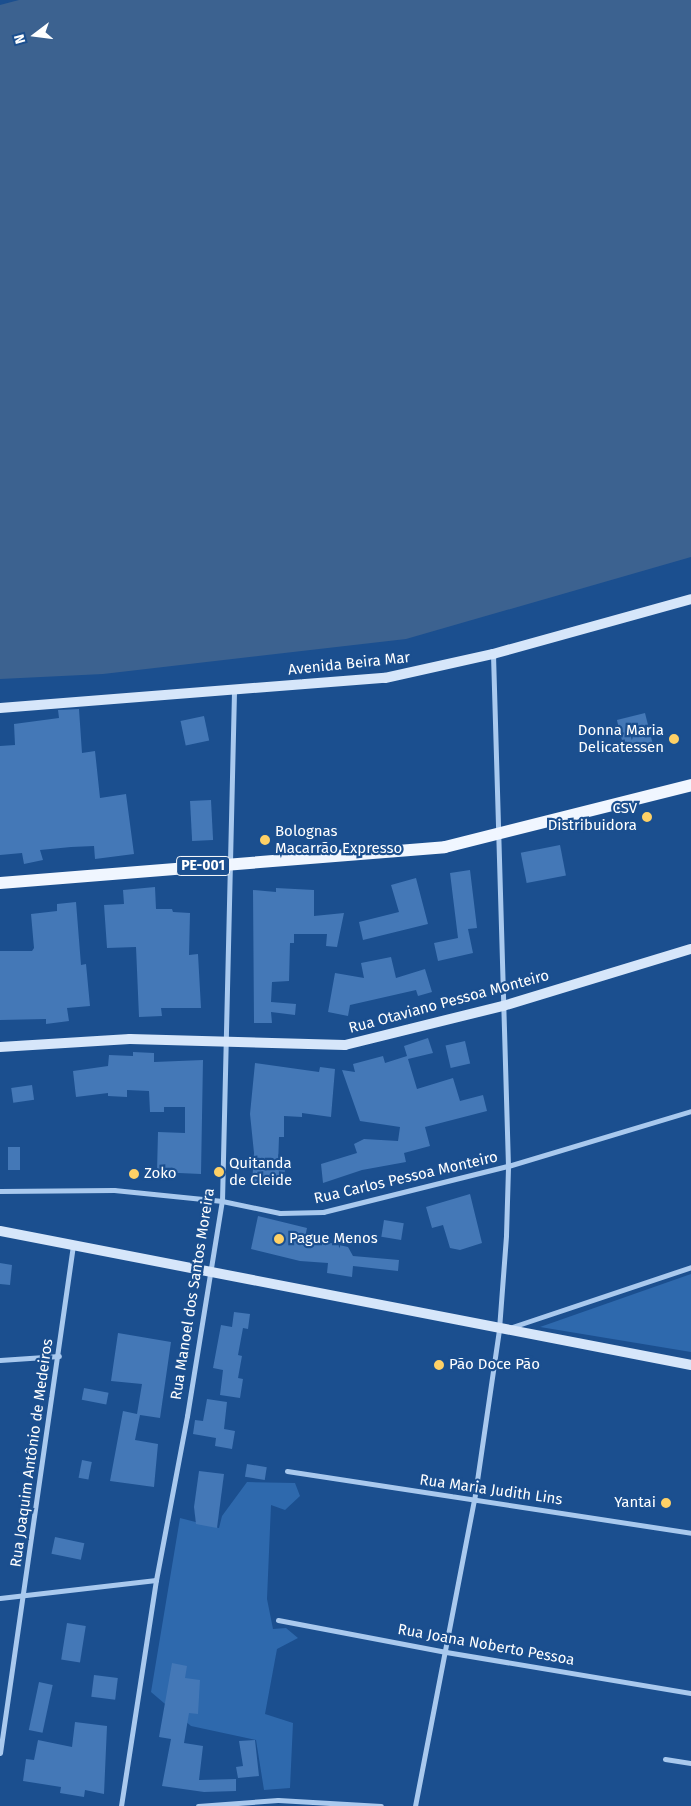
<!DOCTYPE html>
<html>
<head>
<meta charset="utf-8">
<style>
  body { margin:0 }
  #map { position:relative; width:691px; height:1806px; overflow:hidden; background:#1b4f8f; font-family:"Fira Sans",sans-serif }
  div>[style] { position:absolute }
  .green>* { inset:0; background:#2e69ad }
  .water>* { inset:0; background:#3c6290 }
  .building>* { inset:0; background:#4478b7; transform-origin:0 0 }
  .street>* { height:5px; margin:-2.5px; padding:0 2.5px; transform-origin:2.5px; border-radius:2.5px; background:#a9c9ee }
  .secondary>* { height:10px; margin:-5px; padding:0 5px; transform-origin:5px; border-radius:5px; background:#d6e6fa }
  .primary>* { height:12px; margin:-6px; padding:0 6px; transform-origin:6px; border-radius:6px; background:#f0f6ff }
  .dots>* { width:14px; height:14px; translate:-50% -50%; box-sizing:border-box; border:2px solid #1b4f8f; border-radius:50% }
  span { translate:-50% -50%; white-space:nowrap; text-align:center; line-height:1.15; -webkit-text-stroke:4.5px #1b4f8f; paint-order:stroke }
  .shield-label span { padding:1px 4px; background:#1b4f8f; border:1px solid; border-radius:4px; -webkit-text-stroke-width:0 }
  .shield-label { font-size:14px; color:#fff; font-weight:700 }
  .street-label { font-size:15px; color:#fff }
  .poi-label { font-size:15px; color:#fff }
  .right { translate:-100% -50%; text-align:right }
  .left { translate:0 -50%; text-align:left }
  .north { position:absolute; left:10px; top:10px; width:50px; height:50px; -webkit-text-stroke:4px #1b4f8f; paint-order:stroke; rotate:255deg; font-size:14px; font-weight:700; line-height:20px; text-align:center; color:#fff }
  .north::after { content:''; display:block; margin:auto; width:18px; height:22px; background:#fff; clip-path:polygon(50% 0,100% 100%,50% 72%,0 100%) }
</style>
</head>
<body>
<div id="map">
  <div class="green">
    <div style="clip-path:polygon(691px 1274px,691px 1352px,540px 1327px)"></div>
    <div style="clip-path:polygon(247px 1482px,295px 1483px,300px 1496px,285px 1510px,271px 1505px,267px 1599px,273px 1629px,286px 1628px,298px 1638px,277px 1649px,265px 1714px,293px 1723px,290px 1788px,264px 1790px,256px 1740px,191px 1726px,151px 1692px,180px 1518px,219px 1528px,222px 1516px)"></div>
  </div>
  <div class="water">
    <div style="clip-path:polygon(19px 0,691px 0,691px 557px,406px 639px,103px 674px,0 679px,0 5px)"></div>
  </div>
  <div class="building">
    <div style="clip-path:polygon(79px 709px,82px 753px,95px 751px,100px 798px,126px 794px,134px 854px,95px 859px,94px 846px,71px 847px,40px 850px,43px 860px,24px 864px,22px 853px,0 855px,0 746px,15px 745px,14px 724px,59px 718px,58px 710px)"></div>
    <div style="left:645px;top:713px;width:33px;height:29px;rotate:76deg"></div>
    <div style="left:204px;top:716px;width:25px;height:24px;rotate:78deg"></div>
    <div style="left:211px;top:800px;width:40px;height:21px;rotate:87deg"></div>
    <div style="left:560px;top:845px;width:31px;height:40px;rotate:79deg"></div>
    <div style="clip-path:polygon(470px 870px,477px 928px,468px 929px,473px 953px,438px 961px,434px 943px,458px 938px,450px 873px)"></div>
    <div style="clip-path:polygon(416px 878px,428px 924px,363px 940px,359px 922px,399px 912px,391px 885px)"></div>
    <div style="clip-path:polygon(155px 887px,156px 909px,172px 909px,173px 912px,190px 913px,189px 955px,198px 954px,201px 1008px,161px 1008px,162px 1016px,139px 1017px,136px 947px,107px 948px,104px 905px,124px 904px,123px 890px)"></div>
    <div style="clip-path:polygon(276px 888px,314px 890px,314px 916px,344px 913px,337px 947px,326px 946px,327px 934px,294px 934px,294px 943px,290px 943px,289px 981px,272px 982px,271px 1002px,296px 1004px,295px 1015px,271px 1012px,272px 1023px,254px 1023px,253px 890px,276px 892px)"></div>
    <div style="clip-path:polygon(76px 902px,81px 965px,86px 964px,90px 1006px,67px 1008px,69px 1021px,46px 1024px,46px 1019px,0 1020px,0 951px,32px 951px,34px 948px,31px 914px,57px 911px,57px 904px)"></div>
    <div style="clip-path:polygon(391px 957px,396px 978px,425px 969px,432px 992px,418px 996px,416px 990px,350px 1005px,348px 1016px,328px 1012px,335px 973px,364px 978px,361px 963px)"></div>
    <div style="clip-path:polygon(428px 1038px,433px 1053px,408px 1059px,417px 1089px,453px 1078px,460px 1101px,483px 1095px,487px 1111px,425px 1127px,430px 1146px,404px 1153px,406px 1162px,362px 1170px,323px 1183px,321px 1164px,357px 1153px,354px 1144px,364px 1139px,398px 1141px,400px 1127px,360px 1121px,342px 1070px,355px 1072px,353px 1064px,383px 1056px,385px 1063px,407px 1056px,404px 1046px)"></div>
    <div style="left:465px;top:1041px;width:23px;height:20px;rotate:77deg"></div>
    <div style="clip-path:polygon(133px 1052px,154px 1053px,154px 1062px,203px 1060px,201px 1174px,157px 1172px,158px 1132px,185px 1133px,185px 1107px,164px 1107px,164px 1112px,150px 1112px,149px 1091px,127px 1090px,127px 1097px,108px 1096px,108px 1093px,76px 1097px,73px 1071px,108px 1066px,109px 1055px,133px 1056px)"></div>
    <div style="clip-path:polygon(255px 1063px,319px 1072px,320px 1067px,335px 1069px,331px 1117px,302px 1113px,302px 1117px,284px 1116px,284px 1137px,279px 1137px,278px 1166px,285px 1166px,284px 1186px,252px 1184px,254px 1153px,250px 1114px)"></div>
    <div style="left:32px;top:1085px;width:15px;height:21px;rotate:82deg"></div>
    <div style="left:8px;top:1147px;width:12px;height:23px"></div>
    <div style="clip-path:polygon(470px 1194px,482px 1243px,460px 1250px,450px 1248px,443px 1225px,432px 1228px,426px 1207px)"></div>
    <div style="clip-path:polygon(258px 1216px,307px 1228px,305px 1237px,348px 1247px,353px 1256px,399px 1260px,398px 1271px,353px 1266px,352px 1277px,327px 1273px,328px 1263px,300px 1261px,251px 1249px)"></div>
    <div style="left:384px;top:1220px;width:20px;height:17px;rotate:9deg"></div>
    <div style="clip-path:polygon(0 1263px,12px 1265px,10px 1285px,0 1284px)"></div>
    <div style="clip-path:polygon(234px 1312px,250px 1314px,248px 1329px,243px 1328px,238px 1355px,242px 1356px,238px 1378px,243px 1379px,240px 1398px,220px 1395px,223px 1370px,213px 1368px,221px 1325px,232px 1327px)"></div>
    <div style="clip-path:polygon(118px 1333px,171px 1342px,160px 1418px,140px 1415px,135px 1440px,158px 1444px,154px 1487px,110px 1481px,123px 1411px,137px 1414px,142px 1384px,111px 1381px)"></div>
    <div style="left:84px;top:1388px;width:25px;height:12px;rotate:11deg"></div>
    <div style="clip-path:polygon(207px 1399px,227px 1402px,224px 1429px,235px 1431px,232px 1449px,215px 1446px,216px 1438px,193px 1434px,195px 1420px,203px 1421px)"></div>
    <div style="left:82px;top:1460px;width:10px;height:18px;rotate:11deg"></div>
    <div style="left:247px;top:1464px;width:20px;height:13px;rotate:9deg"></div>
    <div style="clip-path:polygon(199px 1471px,224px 1474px,217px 1528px,196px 1524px,194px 1507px)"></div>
    <div style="left:55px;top:1537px;width:30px;height:17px;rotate:12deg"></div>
    <div style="left:67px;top:1623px;width:19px;height:37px;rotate:9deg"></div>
    <div style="clip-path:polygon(172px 1663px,187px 1666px,185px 1678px,200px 1680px,198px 1714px,189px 1713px,184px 1743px,203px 1746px,199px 1780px,236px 1779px,236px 1791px,204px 1792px,162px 1786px,171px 1739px,159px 1737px)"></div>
    <div style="left:94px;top:1675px;width:24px;height:22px;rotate:7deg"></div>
    <div style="left:39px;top:1682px;width:14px;height:49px;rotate:12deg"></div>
    <div style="clip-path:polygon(75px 1722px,107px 1726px,104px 1794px,85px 1790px,84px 1797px,60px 1793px,61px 1787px,23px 1781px,26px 1759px,34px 1760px,38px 1740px,72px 1747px)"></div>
    <div style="clip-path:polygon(255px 1740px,259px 1776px,238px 1778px,236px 1767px,243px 1766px,239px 1741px)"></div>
  </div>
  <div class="street">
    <div style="left:0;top:1191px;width:114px;rotate:-0.5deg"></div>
    <div style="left:114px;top:1190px;width:109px;rotate:5.8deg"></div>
    <div style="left:222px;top:1201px;width:59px;rotate:11.7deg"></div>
    <div style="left:280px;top:1213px;width:43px;rotate:-1.3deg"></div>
    <div style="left:323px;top:1212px;width:191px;rotate:-14deg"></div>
    <div style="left:508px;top:1166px;width:191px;rotate:-16.7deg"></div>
    <div style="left:509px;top:1328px;width:192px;rotate:-18.5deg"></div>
    <div style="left:0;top:1360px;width:59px;rotate:-3.9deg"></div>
    <div style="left:287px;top:1471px;width:409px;rotate:8.7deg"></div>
    <div style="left:0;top:1598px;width:157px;rotate:-6.6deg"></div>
    <div style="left:278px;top:1620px;width:171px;rotate:10.8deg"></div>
    <div style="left:446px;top:1652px;width:248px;rotate:9.5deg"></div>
    <div style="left:0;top:1753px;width:513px;rotate:-81.82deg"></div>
    <div style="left:665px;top:1759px;width:26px;rotate:9deg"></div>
    <div style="left:121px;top:1806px;width:229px;rotate:-81.2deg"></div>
    <div style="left:156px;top:1580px;width:167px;rotate:-79.3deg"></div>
    <div style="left:187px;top:1416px;width:218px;rotate:-80.8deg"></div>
    <div style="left:222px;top:1201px;width:511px;rotate:-88.65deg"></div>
    <div style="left:198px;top:1806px;width:80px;rotate:-4.3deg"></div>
    <div style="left:278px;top:1800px;width:103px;rotate:3.3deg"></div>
    <div style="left:415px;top:1806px;width:311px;rotate:-79.1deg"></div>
    <div style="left:474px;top:1501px;width:174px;rotate:-81.7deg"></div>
    <div style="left:499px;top:1329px;width:94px;rotate:-85.7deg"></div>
    <div style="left:506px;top:1235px;width:69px;rotate:-88.3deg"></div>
    <div style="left:508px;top:1166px;width:512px;rotate:-91.68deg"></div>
  </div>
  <div class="secondary">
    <div style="left:0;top:708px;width:386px;rotate:-4.5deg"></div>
    <div style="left:385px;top:678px;width:111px;rotate:-12.5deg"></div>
    <div style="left:493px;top:654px;width:205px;rotate:-15.5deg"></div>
    <div style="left:0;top:1047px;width:130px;rotate:-3.5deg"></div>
    <div style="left:130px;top:1039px;width:215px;rotate:1.6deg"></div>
    <div style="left:345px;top:1045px;width:163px;rotate:-13.9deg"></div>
    <div style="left:503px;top:1006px;width:196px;rotate:-16.9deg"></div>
    <div style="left:0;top:1231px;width:704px;rotate:10.97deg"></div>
  </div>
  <div class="primary">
    <div style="left:0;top:883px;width:446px;rotate:-4.6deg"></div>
    <div style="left:445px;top:847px;width:254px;rotate:-14.1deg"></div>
  </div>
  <div class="dots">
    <div style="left:674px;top:739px;background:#ffd166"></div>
    <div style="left:647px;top:817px;background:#ffd166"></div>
    <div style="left:265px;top:840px;background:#ffd166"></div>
    <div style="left:219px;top:1172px;background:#ffd166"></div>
    <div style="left:134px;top:1174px;background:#ffd166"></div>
    <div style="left:279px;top:1239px;background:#ffd166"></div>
    <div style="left:439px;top:1365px;background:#ffd166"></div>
    <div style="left:666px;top:1503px;background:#ffd166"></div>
  </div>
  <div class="shield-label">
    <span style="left:203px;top:866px">PE-001</span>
  </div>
  <div class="street-label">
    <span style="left:349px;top:664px;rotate:-6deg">Avenida Beira Mar</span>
    <span style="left:449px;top:1002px;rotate:-15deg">Rua Otaviano Pessoa Monteiro</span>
    <span style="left:406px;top:1178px;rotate:-13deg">Rua Carlos Pessoa Monteiro</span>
    <span style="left:193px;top:1294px;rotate:-81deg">Rua Manoel dos Santos Moreira</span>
    <span style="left:32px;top:1453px;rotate:-82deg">Rua Joaquim Antônio de Medeiros</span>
    <span style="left:491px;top:1490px;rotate:8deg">Rua Maria Judith Lins</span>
    <span style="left:486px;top:1645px;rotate:10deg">Rua Joana Noberto Pessoa</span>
  </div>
  <div class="poi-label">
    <span class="right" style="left:664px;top:739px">Donna Maria<br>Delicatessen</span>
    <span class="right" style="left:637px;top:817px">CSV<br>Distribuidora</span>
    <span class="left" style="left:275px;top:840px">Bolognas<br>Macarrão Expresso</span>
    <span class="left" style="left:229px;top:1172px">Quitanda<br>de Cleide</span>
    <span class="left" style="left:144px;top:1174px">Zoko</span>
    <span class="left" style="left:289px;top:1239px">Pague Menos</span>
    <span class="left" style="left:449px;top:1365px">Pão Doce Pão</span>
    <span class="right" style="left:656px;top:1503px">Yantai</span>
  </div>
  <div class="north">N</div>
</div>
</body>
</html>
